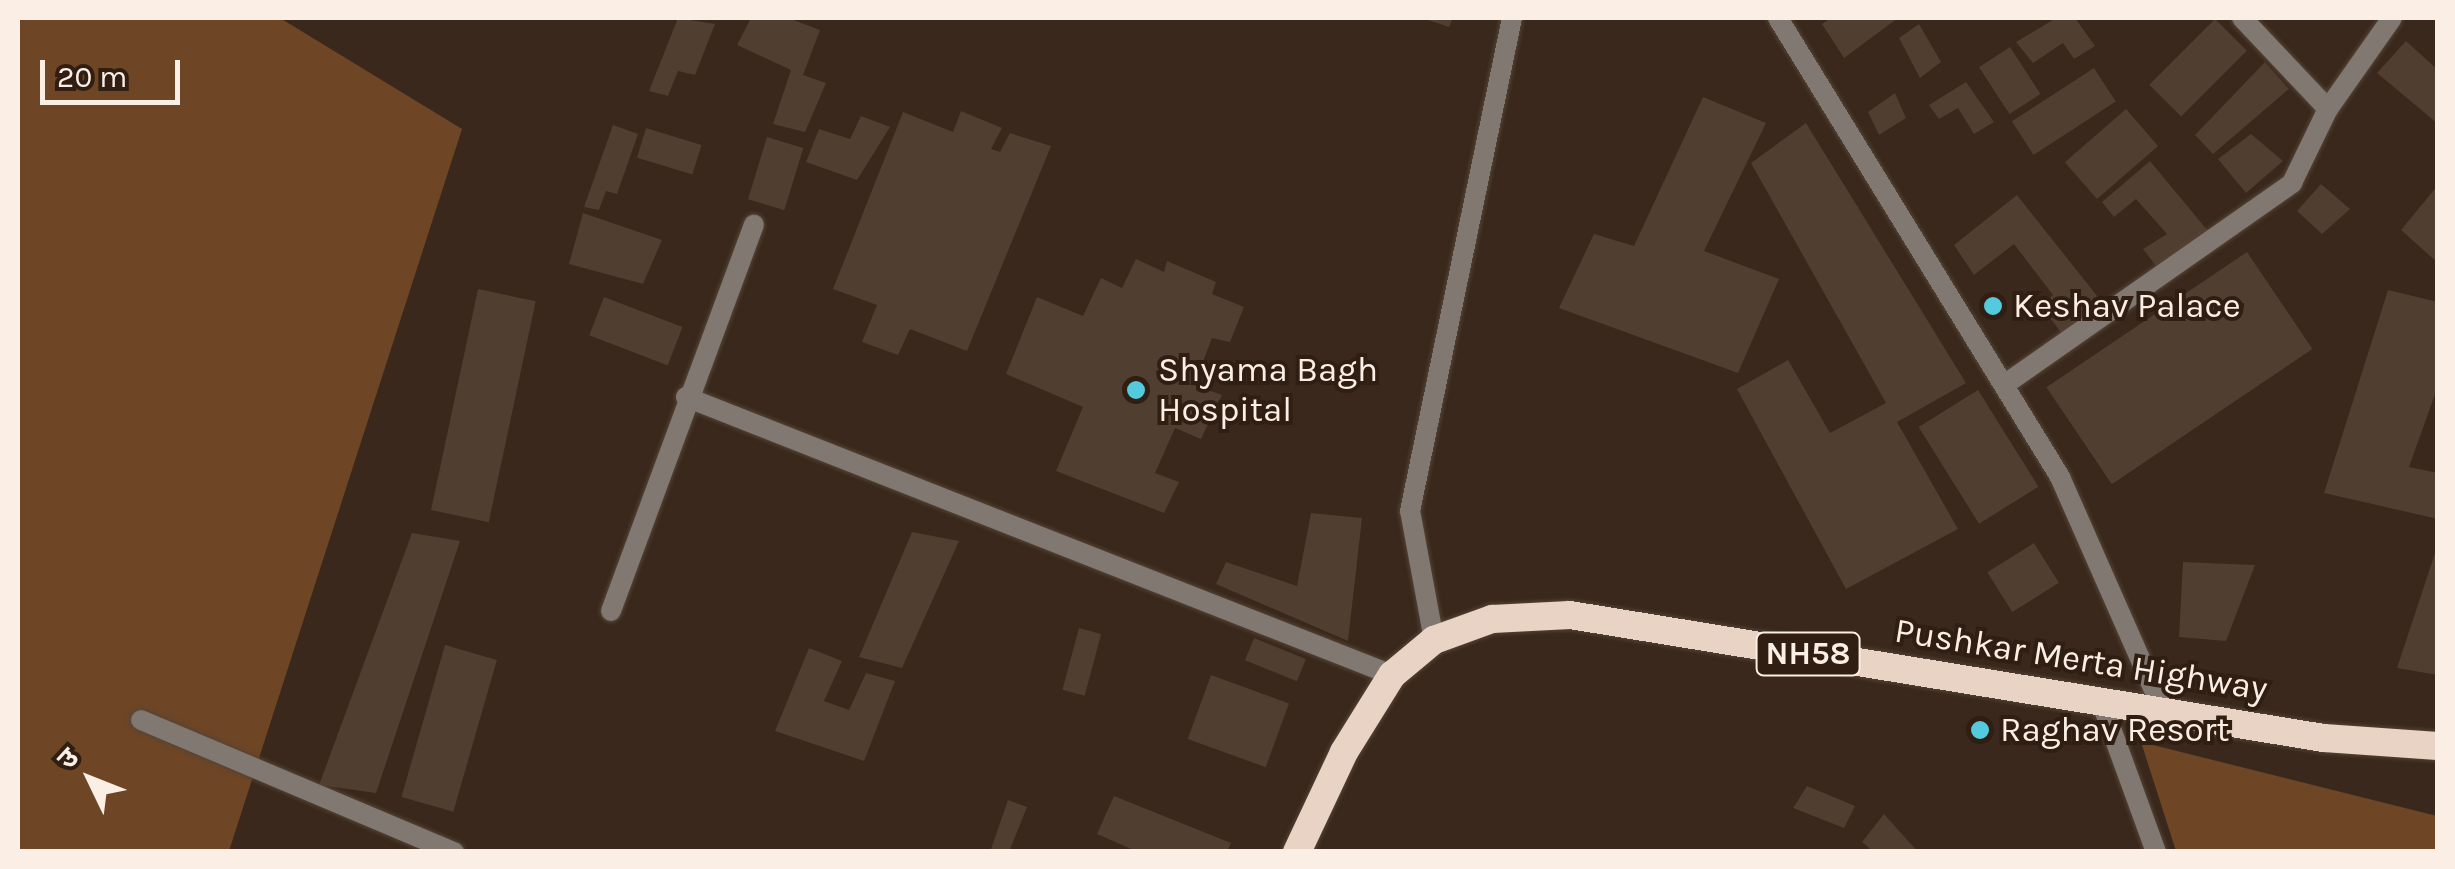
<!DOCTYPE html>
<html>
<head>
<meta charset="utf-8">
<style>
  body { margin:0 }
  #map { position:relative; width:2455px; height:869px; overflow:hidden; background:#39281b; font-family:Karla,"Noto Sans Devanagari",sans-serif }
  div>[style] { position:absolute }
  .green>* { inset:0; background:#6e4626 }
  .building>* { inset:0; background:#503e30; transform-origin:0 0 }
  .roads { filter:drop-shadow(0 0 2px #544437) drop-shadow(0 0 2px #544437) }
  .minor>* { height:20px; margin:-10px; padding:0 10px; transform-origin:10px; border-radius:10px; background:#817871 }
  .trunk>* { height:28px; margin:-14px; padding:0 14px; transform-origin:14px; border-radius:14px; background:#e9d3c4 }
  .dots>* { width:28px; height:28px; translate:-50% -50%; box-sizing:border-box; border:5px solid #2f1e11; border-radius:50% }
  span { translate:-50% -50%; white-space:nowrap; text-align:center; line-height:1.15; -webkit-text-stroke:8px #2f1e11; paint-order:stroke }
  .shield-label span { padding:2px 8px; background:#2f1e11; border:2px solid; border-radius:8px; -webkit-text-stroke-width:0 }
  .shield-label { font-size:32px; color:#faeee5; font-weight:700 }
  .poi-label { font-size:35px; color:#faeee5 }
  .left { translate:0 -50%; text-align:left }
  .street-label { font-size:35px; color:#faeee5 }
  .frame { position:absolute; inset:0; border:20px solid #faeee5; pointer-events:none }
  .north { position:absolute; left:40px; top:729px; width:100px; height:100px; -webkit-text-stroke:8px #2f1e11; paint-order:stroke; rotate:313deg; font-size:28px; font-weight:700; line-height:40px; text-align:center; color:#faeee5 }
  .north::after { content:''; display:block; margin:auto; width:35px; height:45px; background:#faeee5; clip-path:polygon(50% 0,100% 100%,50% 72%,0 100%) }
  .scale { position:absolute; left:40px; top:60px; width:140px; height:45px; box-sizing:border-box; border:5px solid #faeee5; border-top:0; padding-left:12px; font-size:30px; line-height:35px; white-space:nowrap; color:#faeee5; -webkit-text-stroke:8px #2f1e11; paint-order:stroke }
</style>
</head>
<body>
<div id="map">
  <div class="green">
    <div style="clip-path:polygon(18px 18px,280px 18px,462px 129px,229px 851px,18px 851px)"></div>
    <div style="clip-path:polygon(2141px 742px,2437px 816px,2437px 851px,2176px 851px)"></div>
  </div>
  <div class="building">
    <div style="clip-path:polygon(678px 18px,715px 24px,695px 75px,678px 71px,668px 96px,649px 91px)"></div>
    <div style="clip-path:polygon(751px 18px,788px 18px,820px 30px,803px 75px,826px 83px,805px 132px,773px 124px,791px 70px,737px 45px)"></div>
    <div style="clip-path:polygon(1422px 18px,1453px 18px,1449px 27px)"></div>
    <div style="clip-path:polygon(1831px 18px,1898px 18px,1844px 58px,1822px 24px)"></div>
    <div style="clip-path:polygon(2056px 18px,2075px 18px,2095px 46px,2074px 59px,2063px 43px,2033px 63px,2016px 42px)"></div>
    <div style="left:2215px;top:19px;width:45px;height:93px;rotate:45deg"></div>
    <div style="clip-path:polygon(1919px 24px,1941px 62px,1920px 78px,1899px 38px)"></div>
    <div style="clip-path:polygon(2406px 41px,2438px 70px,2438px 124px,2377px 73px)"></div>
    <div style="left:2010px;top:47px;width:56px;height:37px;rotate:57deg"></div>
    <div style="clip-path:polygon(2265px 62px,2289px 89px,2213px 154px,2195px 135px)"></div>
    <div style="left:2094px;top:68px;width:40px;height:98px;rotate:57deg"></div>
    <div style="clip-path:polygon(1966px 82px,1994px 122px,1974px 134px,1958px 108px,1939px 119px,1929px 105px)"></div>
    <div style="clip-path:polygon(1895px 93px,1906px 118px,1879px 135px,1868px 112px)"></div>
    <div style="clip-path:polygon(1703px 97px,1766px 123px,1704px 251px,1779px 279px,1738px 373px,1559px 308px,1594px 234px,1634px 246px)"></div>
    <div style="left:2126px;top:109px;width:49px;height:81px;rotate:49deg"></div>
    <div style="clip-path:polygon(961px 111px,1002px 128px,991px 149px,1000px 152px,1010px 133px,1051px 146px,967px 351px,910px 329px,898px 355px,862px 342px,877px 305px,833px 289px,903px 112px,953px 132px)"></div>
    <div style="clip-path:polygon(861px 116px,890px 127px,857px 180px,806px 162px,819px 129px,850px 139px)"></div>
    <div style="clip-path:polygon(1806px 123px,1966px 383px,1897px 422px,1958px 529px,1846px 589px,1737px 389px,1788px 360px,1830px 433px,1886px 403px,1751px 163px)"></div>
    <div style="clip-path:polygon(613px 125px,638px 134px,617px 194px,606px 191px,599px 210px,584px 207px)"></div>
    <div style="left:646px;top:128px;width:58px;height:31px;rotate:17deg"></div>
    <div style="clip-path:polygon(2251px 134px,2283px 161px,2246px 193px,2218px 159px)"></div>
    <div style="left:767px;top:137px;width:38px;height:65px;rotate:17deg"></div>
    <div style="clip-path:polygon(2150px 161px,2208px 231px,2156px 266px,2143px 249px,2167px 234px,2136px 199px,2114px 217px,2102px 202px)"></div>
    <div style="clip-path:polygon(2321px 184px,2350px 209px,2322px 234px,2297px 211px)"></div>
    <div style="clip-path:polygon(2438px 185px,2438px 263px,2401px 230px)"></div>
    <div style="clip-path:polygon(2017px 195px,2109px 311px,2067px 341px,2041px 305px,2053px 295px,2014px 244px,1974px 275px,1954px 245px)"></div>
    <div style="clip-path:polygon(583px 213px,662px 240px,643px 284px,569px 264px)"></div>
    <div style="left:2247px;top:252px;width:117px;height:242px;rotate:56deg"></div>
    <div style="clip-path:polygon(1136px 259px,1164px 272px,1167px 261px,1216px 282px,1212px 294px,1244px 307px,1230px 342px,1212px 338px,1194px 385px,1222px 395px,1201px 439px,1175px 428px,1155px 473px,1179px 482px,1164px 513px,1056px 471px,1083px 407px,1006px 374px,1037px 297px,1083px 316px,1101px 278px,1122px 288px)"></div>
    <div style="left:478px;top:289px;width:59px;height:226px;rotate:12deg"></div>
    <div style="clip-path:polygon(2388px 290px,2438px 302px,2438px 386px,2409px 467px,2438px 473px,2438px 519px,2324px 493px)"></div>
    <div style="left:604px;top:297px;width:84px;height:41px;rotate:21deg"></div>
    <div style="left:1978px;top:390px;width:114px;height:70px;rotate:58deg"></div>
    <div style="clip-path:polygon(1311px 513px,1362px 518px,1348px 641px,1216px 584px,1226px 562px,1297px 586px)"></div>
    <div style="clip-path:polygon(912px 532px,959px 541px,902px 668px,859px 657px)"></div>
    <div style="clip-path:polygon(412px 533px,460px 541px,376px 793px,319px 785px)"></div>
    <div style="left:2034px;top:543px;width:47px;height:55px;rotate:58deg"></div>
    <div style="clip-path:polygon(2437px 547px,2438px 548px,2438px 675px,2397px 668px)"></div>
    <div style="clip-path:polygon(2183px 562px,2255px 565px,2226px 641px,2179px 637px)"></div>
    <div style="left:1079px;top:628px;width:23px;height:64px;rotate:15deg"></div>
    <div style="left:1254px;top:638px;width:56px;height:24px;rotate:22deg"></div>
    <div style="left:445px;top:645px;width:54px;height:158px;rotate:16deg"></div>
    <div style="clip-path:polygon(809px 648px,842px 661px,824px 701px,849px 710px,866px 673px,895px 681px,864px 761px,775px 731px)"></div>
    <div style="left:1211px;top:675px;width:83px;height:68px;rotate:20deg"></div>
    <div style="clip-path:polygon(1807px 786px,1855px 806px,1844px 828px,1793px 808px)"></div>
    <div style="clip-path:polygon(1114px 796px,1231px 843px,1227px 852px,1138px 852px,1097px 834px)"></div>
    <div style="clip-path:polygon(1008px 800px,1027px 807px,1009px 852px,990px 852px)"></div>
    <div style="clip-path:polygon(1884px 814px,1918px 852px,1874px 852px,1862px 842px)"></div>
  </div>
  <div class="roads">
    <div class="minor">
      <div style="left:1778px;top:18px;width:539px;rotate:58.43deg"></div>
      <div style="left:2060px;top:477px;width:256px;rotate:66.2deg"></div>
      <div style="left:2242px;top:18px;width:125px;rotate:46.6deg"></div>
      <div style="left:2004px;top:385px;width:352px;rotate:-35deg"></div>
      <div style="left:2292px;top:183px;width:82px;rotate:-64.1deg"></div>
      <div style="left:2328px;top:109px;width:111px;rotate:-54.9deg"></div>
      <div style="left:686px;top:397px;width:759px;rotate:21.49deg"></div>
      <div style="left:611px;top:611px;width:412px;rotate:-69.7deg"></div>
      <div style="left:1434px;top:640px;width:131px;rotate:-100.5deg"></div>
      <div style="left:1410px;top:511px;width:503px;rotate:-78.31deg"></div>
      <div style="left:2101px;top:701px;width:161px;rotate:70deg"></div>
      <div style="left:141px;top:720px;width:340px;rotate:22.9deg"></div>
    </div>
    <div class="trunk">
      <div style="left:1297px;top:852px;width:110px;rotate:-64.8deg"></div>
      <div style="left:1344px;top:752px;width:91px;rotate:-58.1deg"></div>
      <div style="left:1392px;top:675px;width:55px;rotate:-39.8deg"></div>
      <div style="left:1434px;top:640px;width:62px;rotate:-19.9deg"></div>
      <div style="left:1492px;top:619px;width:78px;rotate:-2.9deg"></div>
      <div style="left:1570px;top:615px;width:764px;rotate:9.27deg"></div>
      <div style="left:2324px;top:738px;width:114px;rotate:4deg"></div>
    </div>
  </div>
  <div class="dots">
    <div style="left:1993px;top:306px;background:#54cade"></div>
    <div style="left:1136px;top:390px;background:#54cade"></div>
    <div style="left:1980px;top:730px;background:#54cade"></div>
  </div>
  <div class="shield-label">
    <span style="left:1808px;top:654px">NH58</span>
  </div>
  <div class="poi-label">
    <span class="left" style="left:2013px;top:306px">Keshav Palace</span>
    <span class="left" style="left:1158px;top:390px">Shyama Bagh<br>Hospital</span>
    <span class="left" style="left:2000px;top:730px">Raghav Resort</span>
  </div>
  <div class="street-label">
    <span style="left:2081px;top:660px;rotate:9deg">Pushkar Merta Highway</span>
  </div>
  <div class="frame"></div>
  <div class="north">उ</div>
  <div class="scale">20 m</div>
</div>
</body>
</html>
